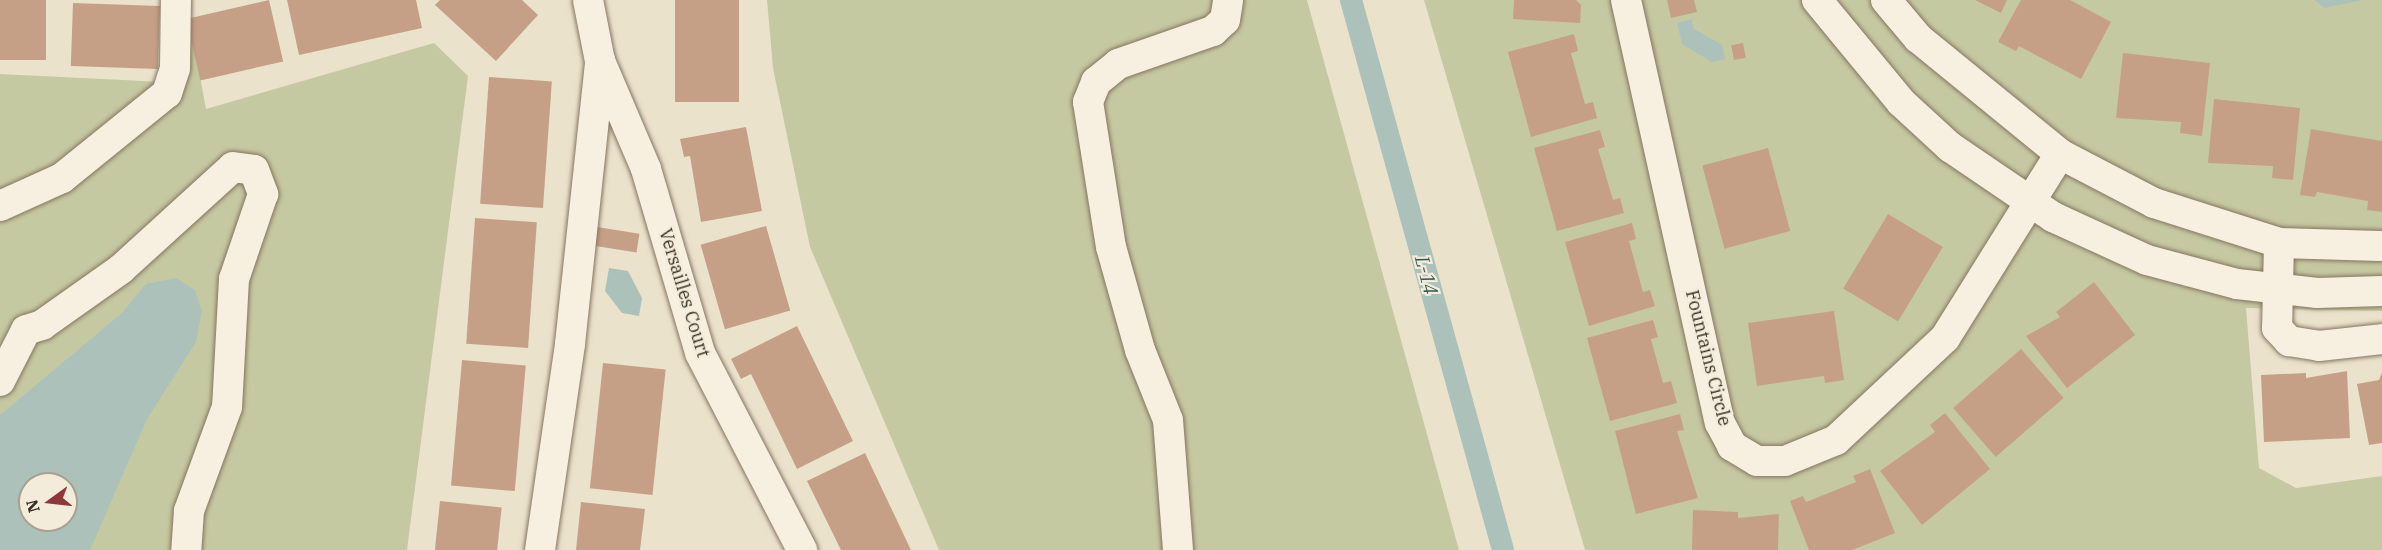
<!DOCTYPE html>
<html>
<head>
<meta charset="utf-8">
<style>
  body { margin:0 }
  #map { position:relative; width:2382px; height:550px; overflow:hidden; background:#ebe2cc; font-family:"IBM Plex Serif",serif }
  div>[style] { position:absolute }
  .green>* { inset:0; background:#c5c9a1 }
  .water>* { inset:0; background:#acc1ba }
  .canal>* { height:22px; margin:-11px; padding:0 11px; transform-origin:11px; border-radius:11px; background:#acc1ba }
  .building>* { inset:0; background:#c6a086; transform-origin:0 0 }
  .roads { filter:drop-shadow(0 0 2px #877561) drop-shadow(0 0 2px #877561) }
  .minor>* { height:30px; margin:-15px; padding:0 15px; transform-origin:15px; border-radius:15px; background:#f7efdf }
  span { translate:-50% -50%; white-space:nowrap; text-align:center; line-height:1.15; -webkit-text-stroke:4.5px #f3ecdb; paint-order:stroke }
  .street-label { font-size:18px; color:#392e23 }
  .water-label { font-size:20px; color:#345855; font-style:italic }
  .north { position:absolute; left:18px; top:472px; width:60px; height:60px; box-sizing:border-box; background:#f3ecdb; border:2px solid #a9a091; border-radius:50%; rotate:255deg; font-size:16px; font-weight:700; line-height:24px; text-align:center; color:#392e23 }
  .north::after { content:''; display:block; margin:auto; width:21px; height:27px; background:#913739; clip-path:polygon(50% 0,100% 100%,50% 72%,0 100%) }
</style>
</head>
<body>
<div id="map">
  <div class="green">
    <div style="clip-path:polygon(evenodd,186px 0,206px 109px,434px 43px,468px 76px,407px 550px,0 550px,0 74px,164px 82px,186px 0,30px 484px,66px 484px,66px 520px,30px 520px,30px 484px)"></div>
    <div style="clip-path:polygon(767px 0,1307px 0,1459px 550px,939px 550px,810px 247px,773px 68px)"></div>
    <div style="clip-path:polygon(1424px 0,2382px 0,2382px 311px,2246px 308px,2259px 468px,2296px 488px,2382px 476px,2382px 550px,1585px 550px)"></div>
  </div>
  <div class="water">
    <div style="clip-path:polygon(2315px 0,2362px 0,2324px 8px)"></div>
    <div style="clip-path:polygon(1692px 19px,1693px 28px,1722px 45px,1725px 59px,1712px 62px,1682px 44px,1677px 23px)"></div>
    <div style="clip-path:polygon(609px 268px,628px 271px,642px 298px,639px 316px,622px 313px,605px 291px)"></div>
    <div style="clip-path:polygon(evenodd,176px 278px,195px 290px,202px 311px,196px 342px,147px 419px,90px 550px,0 550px,0 415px,122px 313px,146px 284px,176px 278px,30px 484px,66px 484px,66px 520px,30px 520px,30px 484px)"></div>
  </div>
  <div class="canal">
    <div style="left:1351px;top:0;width:571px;rotate:74.55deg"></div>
  </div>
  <div class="building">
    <div style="left:0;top:0;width:46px;height:60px"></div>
    <div style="left:269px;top:0;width:63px;height:85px;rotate:77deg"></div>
    <div style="clip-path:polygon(287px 0,416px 0,422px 28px,299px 55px)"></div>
    <div style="clip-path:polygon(440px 0,522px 0,538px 15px,496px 61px,435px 5px)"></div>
    <div style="left:675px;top:0;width:64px;height:102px"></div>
    <div style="clip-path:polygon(1514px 0,1576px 0,1581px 5px,1580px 23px,1513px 19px)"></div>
    <div style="clip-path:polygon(1667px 0,1694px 0,1697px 12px,1671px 18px)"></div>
    <div style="clip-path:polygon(1975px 0,2007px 0,2001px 13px)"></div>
    <div style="clip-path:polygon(2021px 0,2070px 0,2111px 22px,2081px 79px,2019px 46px,2016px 51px,1998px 42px)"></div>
    <div style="left:73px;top:3px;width:87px;height:63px;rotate:2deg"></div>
    <div style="clip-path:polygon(1574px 34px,1578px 51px,1571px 53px,1585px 104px,1593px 102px,1597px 118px,1531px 137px,1508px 52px)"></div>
    <div style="left:1743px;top:43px;width:15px;height:12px;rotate:79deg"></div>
    <div style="clip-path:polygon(2123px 53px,2210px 63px,2202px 136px,2180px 133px,2181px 122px,2116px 118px)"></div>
    <div style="left:489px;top:77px;width:63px;height:127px;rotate:4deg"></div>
    <div style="clip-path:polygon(2214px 99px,2300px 108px,2293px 180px,2272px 178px,2273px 166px,2208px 163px)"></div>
    <div style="clip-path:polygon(746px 127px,762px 211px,701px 222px,690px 156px,684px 157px,680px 139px)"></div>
    <div style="clip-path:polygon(2311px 129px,2382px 141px,2382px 212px,2367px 210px,2368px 201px,2317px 192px,2315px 197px,2300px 195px)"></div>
    <div style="clip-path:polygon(1600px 130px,1605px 147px,1598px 149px,1613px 200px,1620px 198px,1624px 213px,1557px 231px,1534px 148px)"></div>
    <div style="left:1768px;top:148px;width:86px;height:68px;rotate:75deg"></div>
    <div style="left:1888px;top:214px;width:64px;height:87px;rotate:31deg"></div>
    <div style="left:475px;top:218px;width:62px;height:126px;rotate:4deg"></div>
    <div style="clip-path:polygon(1632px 223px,1636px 239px,1629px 241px,1643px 292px,1650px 290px,1655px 306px,1589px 326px,1565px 242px)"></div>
    <div style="left:766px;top:226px;width:88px;height:68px;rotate:74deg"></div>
    <div style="left:597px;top:227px;width:43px;height:19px;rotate:9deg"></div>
    <div style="clip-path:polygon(2094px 282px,2135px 335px,2067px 388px,2026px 336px,2060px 317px,2056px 312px)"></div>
    <div style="clip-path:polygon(1834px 311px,1844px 380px,1825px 383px,1824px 376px,1757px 386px,1748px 323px)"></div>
    <div style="clip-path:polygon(1653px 320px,1658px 337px,1651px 339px,1663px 383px,1671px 381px,1677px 403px,1610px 421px,1587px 338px)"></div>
    <div style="clip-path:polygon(797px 326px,853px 441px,797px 469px,751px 374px,741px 379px,731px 359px)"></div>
    <div style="left:2021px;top:349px;width:65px;height:90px;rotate:49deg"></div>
    <div style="left:462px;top:360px;width:64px;height:126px;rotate:5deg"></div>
    <div style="left:603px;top:363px;width:63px;height:126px;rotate:6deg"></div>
    <div style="clip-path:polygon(2347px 371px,2350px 438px,2264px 442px,2261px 375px,2306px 373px,2306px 378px)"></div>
    <div style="clip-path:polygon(2382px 372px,2382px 443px,2369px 445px,2357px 384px,2379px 380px)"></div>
    <div style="clip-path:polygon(1945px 413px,1990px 469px,1922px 525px,1880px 471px,1935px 432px,1930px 425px)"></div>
    <div style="clip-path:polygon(1680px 414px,1684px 430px,1677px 431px,1698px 498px,1636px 514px,1615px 431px)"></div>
    <div style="clip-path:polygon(865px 453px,911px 550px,841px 550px,807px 481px)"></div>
    <div style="clip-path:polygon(1870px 469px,1895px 533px,1852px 550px,1809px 550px,1790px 501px,1803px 496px,1806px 502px,1856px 482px,1853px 476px)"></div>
    <div style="left:440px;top:501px;width:62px;height:49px;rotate:6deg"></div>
    <div style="clip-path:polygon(581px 502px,645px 509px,640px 550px,576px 550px)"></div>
    <div style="clip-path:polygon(1693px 510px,1738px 512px,1738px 518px,1779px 514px,1778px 550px,1692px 550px)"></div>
  </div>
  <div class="roads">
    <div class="minor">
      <div style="left:588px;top:0;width:62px;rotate:78.9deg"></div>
      <div style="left:1626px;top:0;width:433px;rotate:77.5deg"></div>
      <div style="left:1720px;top:423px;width:26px;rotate:62deg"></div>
      <div style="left:1732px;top:446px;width:29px;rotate:31deg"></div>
      <div style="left:1757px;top:461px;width:28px"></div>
      <div style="left:1785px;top:461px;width:55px;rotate:-22.4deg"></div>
      <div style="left:1836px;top:440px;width:149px;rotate:-43.1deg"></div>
      <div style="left:1945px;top:338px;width:217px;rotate:-58deg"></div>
      <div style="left:1817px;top:0;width:132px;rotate:50.5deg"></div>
      <div style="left:1901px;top:102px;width:67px;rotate:42.6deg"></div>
      <div style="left:1950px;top:147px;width:125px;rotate:34.2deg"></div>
      <div style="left:2053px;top:217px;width:103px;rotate:24.6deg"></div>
      <div style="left:2147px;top:260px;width:93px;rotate:14.9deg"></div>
      <div style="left:2237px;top:284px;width:81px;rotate:6.4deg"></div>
      <div style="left:2317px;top:293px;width:65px;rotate:-1.8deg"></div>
      <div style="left:1886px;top:0;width:50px;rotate:49.9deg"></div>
      <div style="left:1918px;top:38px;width:183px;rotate:39.2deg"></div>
      <div style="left:2060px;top:154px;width:106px;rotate:27.5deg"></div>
      <div style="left:2154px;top:203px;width:131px;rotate:17.7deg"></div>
      <div style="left:2279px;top:243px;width:85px;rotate:91.3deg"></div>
      <div style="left:2277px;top:328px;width:18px;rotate:47deg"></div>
      <div style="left:2289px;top:341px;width:30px;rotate:9deg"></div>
      <div style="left:2319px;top:346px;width:63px;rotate:-6.3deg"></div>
      <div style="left:0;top:206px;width:68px;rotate:-24.3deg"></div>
      <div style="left:62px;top:178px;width:135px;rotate:-39deg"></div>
      <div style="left:167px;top:93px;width:26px;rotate:-72deg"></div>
      <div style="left:175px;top:68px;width:68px;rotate:-89.2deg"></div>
      <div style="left:2279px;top:243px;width:101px;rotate:1.7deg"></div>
      <div style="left:0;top:381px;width:57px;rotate:-63deg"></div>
      <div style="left:26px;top:330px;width:17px;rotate:-17deg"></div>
      <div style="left:42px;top:325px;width:97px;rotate:-35.3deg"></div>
      <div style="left:121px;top:269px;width:151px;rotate:-42.3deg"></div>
      <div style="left:233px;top:167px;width:21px;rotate:8deg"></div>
      <div style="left:254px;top:170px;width:26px;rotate:69deg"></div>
      <div style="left:263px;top:194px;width:90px;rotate:108.8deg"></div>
      <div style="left:234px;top:279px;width:128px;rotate:93.1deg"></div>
      <div style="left:227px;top:407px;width:111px;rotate:110.1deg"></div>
      <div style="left:189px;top:511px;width:39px;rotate:94deg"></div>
      <div style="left:540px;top:550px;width:208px;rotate:-81.7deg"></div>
      <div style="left:570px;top:344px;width:285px;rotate:-83.9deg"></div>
      <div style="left:600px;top:61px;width:117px;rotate:66.9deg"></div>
      <div style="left:646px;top:169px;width:192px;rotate:73.6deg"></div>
      <div style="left:700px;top:353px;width:222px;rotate:62.6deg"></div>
      <div style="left:1178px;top:550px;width:130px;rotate:-94.4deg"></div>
      <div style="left:1168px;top:420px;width:75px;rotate:-111.8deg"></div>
      <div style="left:1140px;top:350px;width:107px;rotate:-105.7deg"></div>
      <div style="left:1111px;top:247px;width:147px;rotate:-99deg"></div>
      <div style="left:1088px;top:102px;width:22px;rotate:-68deg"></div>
      <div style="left:1096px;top:82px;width:28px;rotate:-39deg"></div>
      <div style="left:1118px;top:64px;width:101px;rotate:-19.2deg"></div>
      <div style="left:1213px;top:31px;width:16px;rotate:-43deg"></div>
      <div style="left:1225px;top:20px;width:20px;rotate:-81deg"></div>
    </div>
  </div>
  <div class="street-label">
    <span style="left:684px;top:293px;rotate:73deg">Versailles Court</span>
    <span style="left:1708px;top:358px;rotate:76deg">Fountains Circle</span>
  </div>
  <div class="water-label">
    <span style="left:1427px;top:275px;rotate:75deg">L-14</span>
  </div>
  <div class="north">N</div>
</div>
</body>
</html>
